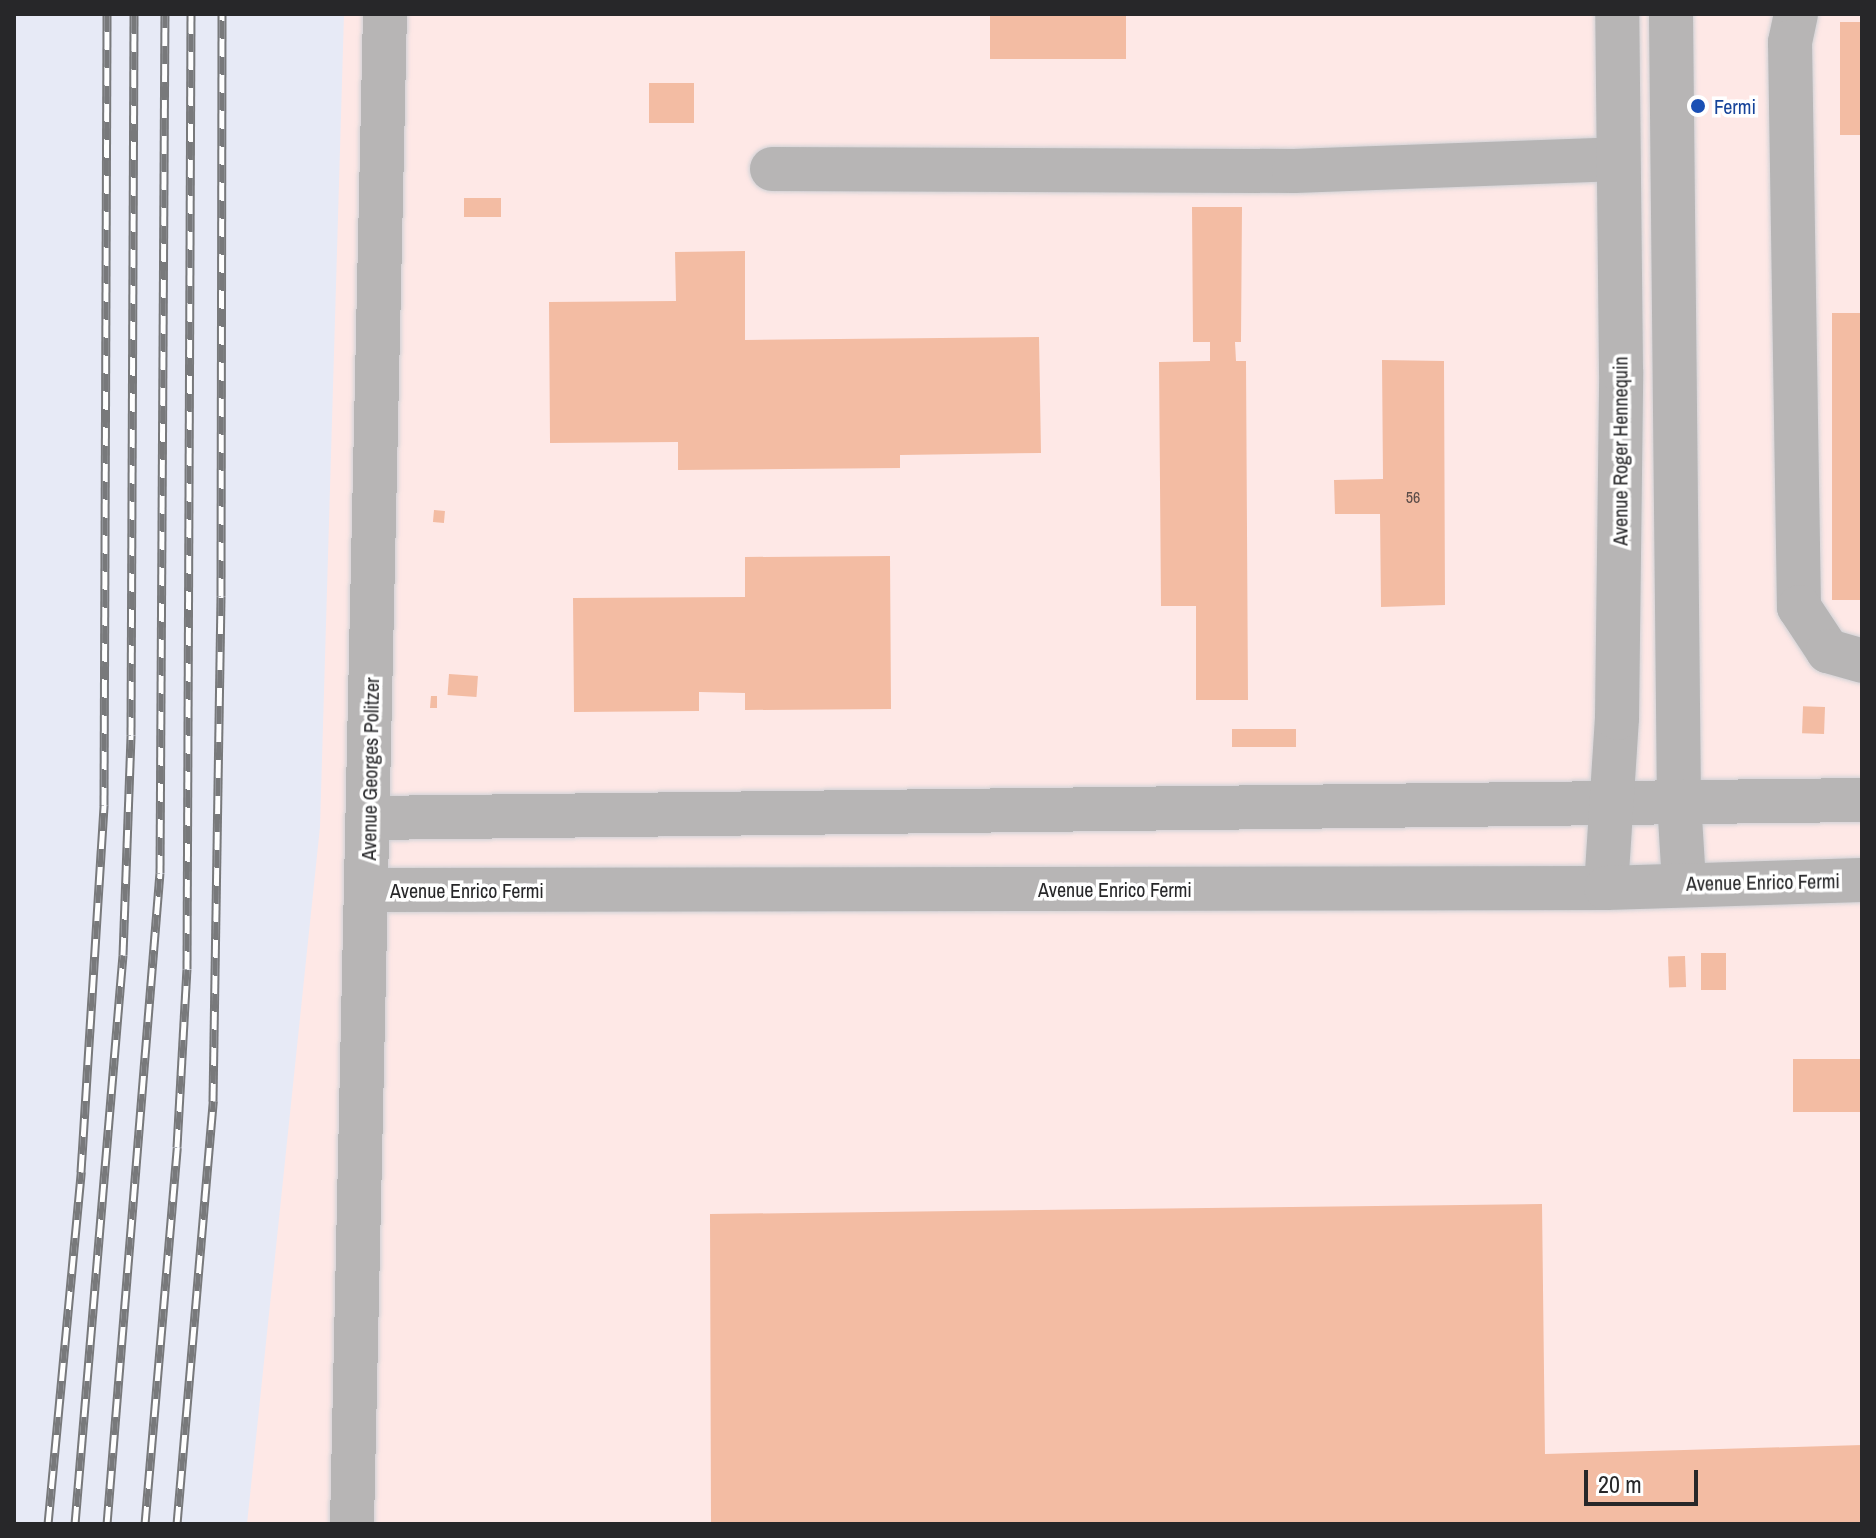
<!DOCTYPE html>
<html>
<head>
<meta charset="utf-8">
<style>
  body { margin:0 }
  #map { position:relative; width:1876px; height:1538px; overflow:hidden; background:#f6f8fc; font-family:"Archivo Narrow",sans-serif }
  div>[style] { position:absolute }
  .industrial>* { inset:0; background:#fee8e6; transform-origin:0 0 }
  .built>* { inset:0; background:#e7eaf6 }
  .building>* { inset:0; background:#f3bca3; transform-origin:0 0 }
  .roads { filter:drop-shadow(0 0 2px #d1d2d6) drop-shadow(0 0 2px #d1d2d6) }
  .minor>* { height:44px; margin:-22px; padding:0 22px; transform-origin:22px; border-radius:22px; background:#b7b5b5 }
  .rail>* { height:9px; margin-top:-4.5px; transform-origin:0; background:repeating-linear-gradient(90deg,#fff 0 18px,#78797b 0 36px); box-sizing:border-box; border-block:2px solid #78797b }
  .dots>* { width:22px; height:22px; translate:-50% -50%; box-sizing:border-box; border:4px solid #fff; border-radius:50% }
  span { translate:-50% -50%; white-space:nowrap; text-align:center; line-height:1.15; -webkit-text-stroke:7px #fff; paint-order:stroke }
  .number-label { font-size:16px; color:#5a4c48 }
  .number-label span { -webkit-text-stroke-width:0 }
  .transit-label { font-size:20px; color:#164399 }
  .left { translate:0 -50%; text-align:left }
  .street-label { font-size:20px; color:#272729 }
  .frame { position:absolute; inset:0; border:16px solid #272729; pointer-events:none }
  .scale { position:absolute; left:1584px; top:1470px; width:114px; height:36px; box-sizing:border-box; border:4px solid #272729; border-top:0; padding-left:10px; font-size:24px; line-height:28px; white-space:nowrap; color:#272729; -webkit-text-stroke:6px #fff; paint-order:stroke }
</style>
</head>
<body>
<div id="map">
  <div class="industrial">
    <div style="left:14px;top:14px;width:1848px;height:1510px"></div>
  </div>
  <div class="built">
    <div style="clip-path:polygon(14px 14px,344px 14px,320px 827px,247px 1524px,14px 1524px)"></div>
  </div>
  <div class="building">
    <div style="left:990px;top:14px;width:136px;height:45px"></div>
    <div style="left:1840px;top:22px;width:22px;height:113px"></div>
    <div style="left:649px;top:83px;width:45px;height:40px"></div>
    <div style="left:464px;top:198px;width:37px;height:19px"></div>
    <div style="clip-path:polygon(1192px 207px,1242px 207px,1241px 342px,1235px 342px,1236px 361px,1246px 361px,1248px 700px,1196px 700px,1196px 606px,1161px 606px,1159px 362px,1210px 361px,1210px 342px,1193px 342px)"></div>
    <div style="clip-path:polygon(745px 251px,745px 340px,1039px 337px,1041px 453px,900px 455px,900px 468px,678px 470px,678px 442px,550px 443px,549px 302px,676px 301px,675px 252px)"></div>
    <div style="left:1832px;top:313px;width:30px;height:287px"></div>
    <div style="clip-path:polygon(1382px 360px,1444px 361px,1445px 605px,1381px 607px,1380px 514px,1335px 514px,1334px 480px,1383px 479px)"></div>
    <div style="left:434px;top:510px;width:11px;height:12px;rotate:5deg"></div>
    <div style="clip-path:polygon(890px 556px,891px 709px,745px 710px,745px 693px,699px 692px,699px 711px,574px 712px,573px 598px,745px 597px,745px 557px)"></div>
    <div style="left:449px;top:674px;width:29px;height:21px;rotate:4deg"></div>
    <div style="clip-path:polygon(431px 696px,437px 696px,437px 708px,430px 708px)"></div>
    <div style="left:1825px;top:707px;width:27px;height:22px;rotate:92deg"></div>
    <div style="left:1232px;top:729px;width:64px;height:18px"></div>
    <div style="left:1726px;top:953px;width:37px;height:25px;rotate:90deg"></div>
    <div style="left:1685px;top:956px;width:31px;height:17px;rotate:88deg"></div>
    <div style="left:1862px;top:1059px;width:53px;height:69px;rotate:90deg"></div>
    <div style="clip-path:polygon(1542px 1204px,1545px 1454px,1862px 1445px,1862px 1524px,711px 1524px,710px 1214px)"></div>
  </div>
  <div class="roads">
    <div class="minor">
      <div style="left:1671px;top:14px;width:787px;rotate:89.42deg"></div>
      <div style="left:1679px;top:801px;width:82px;rotate:86.5deg"></div>
      <div style="left:1796px;top:14px;width:29px;rotate:102deg"></div>
      <div style="left:1790px;top:42px;width:565px;rotate:89.09deg"></div>
      <div style="left:1799px;top:607px;width:53px;rotate:56.6deg"></div>
      <div style="left:1828px;top:651px;width:35px;rotate:16deg"></div>
      <div style="left:772px;top:169px;width:522px;rotate:0.22deg"></div>
      <div style="left:1294px;top:171px;width:324px;rotate:-2.1deg"></div>
      <div style="left:368px;top:818px;width:1494px;rotate:-0.69deg"></div>
      <div style="left:1606px;top:888px;width:170px;rotate:-86.3deg"></div>
      <div style="left:1617px;top:718px;width:347px;rotate:-89.3deg"></div>
      <div style="left:1621px;top:371px;width:357px;rotate:-90.6deg"></div>
      <div style="left:368px;top:890px;width:1238px;rotate:-0.09deg"></div>
      <div style="left:1606px;top:888px;width:256px;rotate:-1.8deg"></div>
      <div style="left:352px;top:1524px;width:1510px;rotate:-88.75deg"></div>
    </div>
  </div>
  <div class="rail">
    <div style="left:48px;top:1524px;width:354px;rotate:-84.6deg"></div>
    <div style="left:81px;top:1172px;width:368px;rotate:-86.4deg"></div>
    <div style="left:104px;top:805px;width:791px;rotate:-89.78deg"></div>
    <div style="left:75px;top:1524px;width:571px;rotate:-85.18deg"></div>
    <div style="left:123px;top:955px;width:220px;rotate:-87.9deg"></div>
    <div style="left:131px;top:735px;width:721px;rotate:-89.76deg"></div>
    <div style="left:107px;top:1524px;width:653px;rotate:-85.35deg"></div>
    <div style="left:160px;top:873px;width:859px;rotate:-89.67deg"></div>
    <div style="left:145px;top:1524px;width:378px;rotate:-85.1deg"></div>
    <div style="left:177px;top:1147px;width:178px;rotate:-86.8deg"></div>
    <div style="left:187px;top:969px;width:955px;rotate:-89.76deg"></div>
    <div style="left:177px;top:1524px;width:425px;rotate:-85.1deg"></div>
    <div style="left:213px;top:1101px;width:505px;rotate:-89.09deg"></div>
    <div style="left:221px;top:596px;width:582px;rotate:-89.9deg"></div>
  </div>
  <div class="dots">
    <div style="left:1698px;top:106px;background:#1a4fb4"></div>
  </div>
  <div class="number-label">
    <span style="left:1413px;top:497px">56</span>
  </div>
  <div class="transit-label">
    <span class="left" style="left:1714px;top:106px">Fermi</span>
  </div>
  <div class="street-label">
    <span style="left:1620px;top:451px;rotate:-90deg">Avenue Roger Hennequin</span>
    <span style="left:370px;top:769px;rotate:-89deg">Avenue Georges Politzer</span>
    <span style="left:1763px;top:882px;rotate:-1deg">Avenue Enrico Fermi</span>
    <span style="left:1115px;top:889px">Avenue Enrico Fermi</span>
    <span style="left:467px;top:890px">Avenue Enrico Fermi</span>
  </div>
  <div class="frame"></div>
  <div class="scale">20 m</div>
</div>
</body>
</html>
